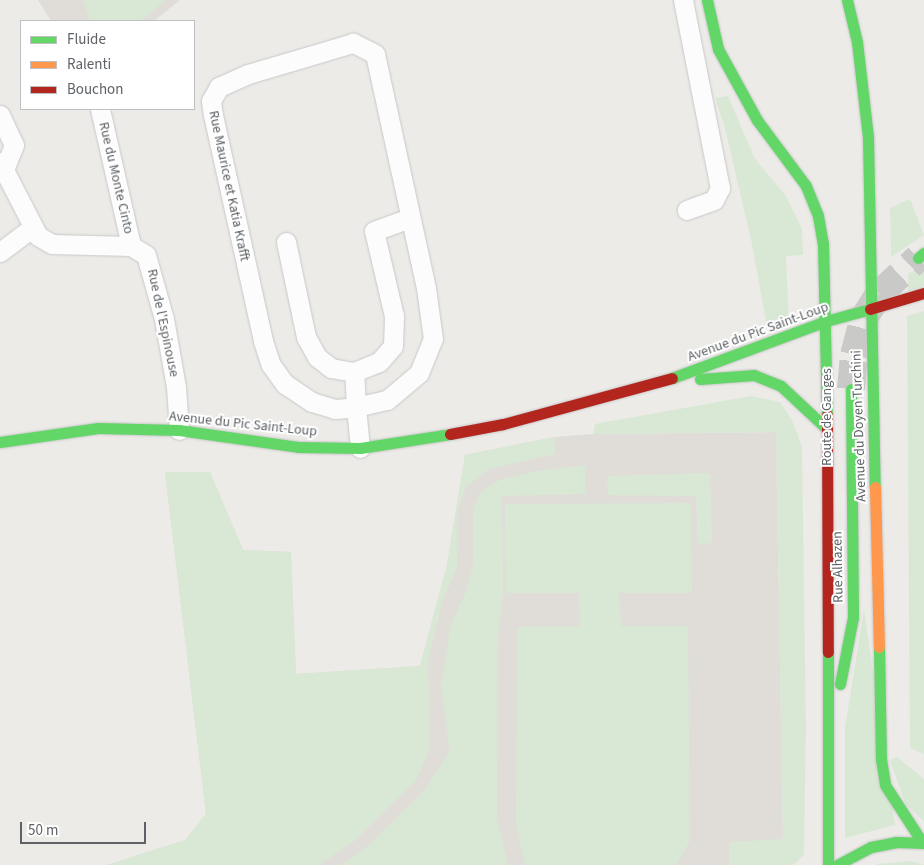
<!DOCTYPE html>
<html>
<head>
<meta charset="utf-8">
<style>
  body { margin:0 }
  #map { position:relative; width:924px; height:865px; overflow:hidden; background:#edebe8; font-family:"Source Sans 3",sans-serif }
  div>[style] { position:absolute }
  .education>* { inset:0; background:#e0ddd8 }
  .green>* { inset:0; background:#d8e8d4 }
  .primary-tunnel>* { height:28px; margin-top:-14px; transform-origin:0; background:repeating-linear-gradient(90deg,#c9c9c8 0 28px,transparent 0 42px) }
  .roads { filter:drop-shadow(0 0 1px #c7c8c8) drop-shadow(0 0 1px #c7c8c8) }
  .street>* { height:19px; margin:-9.5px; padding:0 9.5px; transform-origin:9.5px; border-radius:9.5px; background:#fcfcfc }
  .fast>* { height:11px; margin:-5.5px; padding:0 5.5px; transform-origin:5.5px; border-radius:5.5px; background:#63d668 }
  .slow>* { height:11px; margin:-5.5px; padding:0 5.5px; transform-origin:5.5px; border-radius:5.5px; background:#ff974d }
  .jam>* { height:11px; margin:-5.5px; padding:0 5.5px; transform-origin:5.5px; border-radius:5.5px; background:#b3261e }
  span { translate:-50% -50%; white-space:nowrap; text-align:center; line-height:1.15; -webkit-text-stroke:4px #fff; paint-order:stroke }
  .street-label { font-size:14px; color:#5e6266 }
  .legend { position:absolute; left:20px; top:20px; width:175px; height:90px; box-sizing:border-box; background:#fff; border:1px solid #bfc0c2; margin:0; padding:6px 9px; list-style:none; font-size:15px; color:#5e6266 }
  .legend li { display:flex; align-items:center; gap:10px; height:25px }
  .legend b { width:25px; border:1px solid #bfc0c2 }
  .scale { position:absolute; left:20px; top:822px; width:126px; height:22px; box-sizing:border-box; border:2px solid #5e6266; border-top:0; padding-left:6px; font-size:15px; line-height:18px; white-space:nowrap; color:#5e6266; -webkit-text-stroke:4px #fff; paint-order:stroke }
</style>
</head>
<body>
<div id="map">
  <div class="education">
    <div style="clip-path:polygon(38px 0,180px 0,154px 21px,51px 21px)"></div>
    <div style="clip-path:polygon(776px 432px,783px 839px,729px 865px,107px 865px,185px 840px,206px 814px,165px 472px,210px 472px,243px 550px,291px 552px,296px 674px,420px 666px,447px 565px,465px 455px,554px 437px,593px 434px)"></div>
  </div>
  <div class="green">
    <div style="clip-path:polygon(83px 0,165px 0,141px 21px,90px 21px)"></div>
    <div style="clip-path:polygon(728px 96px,755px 159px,786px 196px,802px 229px,803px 255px,786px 256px,789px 327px,768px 333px,752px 244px,725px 128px,715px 98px)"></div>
    <div style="clip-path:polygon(910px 199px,924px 235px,891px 257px,890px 208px)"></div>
    <div style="clip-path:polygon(924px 265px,924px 286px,908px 291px,908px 274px)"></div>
    <div style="clip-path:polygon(924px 311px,924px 754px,910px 748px,907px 316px)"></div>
    <div style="clip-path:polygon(751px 396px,780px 402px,793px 422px,802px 447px,806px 728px,804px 855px,793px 865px,729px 865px,729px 842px,783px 839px,776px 432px,593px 434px,595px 424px)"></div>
    <div style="clip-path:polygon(554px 437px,555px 454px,489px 469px,466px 487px,458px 509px,457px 568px,442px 602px,428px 661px,430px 750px,416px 780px,354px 841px,319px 865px,107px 865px,185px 840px,206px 814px,165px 472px,210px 472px,243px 550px,291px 552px,296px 674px,420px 666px,447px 565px,465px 455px)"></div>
    <div style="clip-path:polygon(585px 465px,585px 494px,502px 496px,503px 591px,498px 636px,497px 819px,508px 865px,342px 865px,369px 845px,424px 791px,450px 751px,441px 686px,451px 624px,466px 592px,473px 563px,473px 509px,478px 497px,484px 489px,502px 479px,538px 471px)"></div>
    <div style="clip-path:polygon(710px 473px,712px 543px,698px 544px,696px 496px,608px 495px,607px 476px)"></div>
    <div style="clip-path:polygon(691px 503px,692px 593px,619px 593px,621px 626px,688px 626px,690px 840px,677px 865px,525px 865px,516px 826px,517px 627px,580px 626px,579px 593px,506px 593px,505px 504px)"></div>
    <div style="clip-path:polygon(864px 609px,895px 825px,845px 838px,845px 728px)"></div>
    <div style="clip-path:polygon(897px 757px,924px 779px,924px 821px,906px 805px,890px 760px)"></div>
    <div style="clip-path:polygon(911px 861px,924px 865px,876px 865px,878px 864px)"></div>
  </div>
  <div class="primary-tunnel">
    <div style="left:851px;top:389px;width:34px;rotate:-85deg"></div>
    <div style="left:854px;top:355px;width:38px;rotate:-75deg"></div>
    <div style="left:864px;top:318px;width:28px;rotate:-58deg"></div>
    <div style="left:879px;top:294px;width:53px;rotate:-42.7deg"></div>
  </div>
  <div class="roads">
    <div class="street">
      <div style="left:683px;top:0;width:192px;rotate:78.9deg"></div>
      <div style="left:720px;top:188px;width:13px;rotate:117deg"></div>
      <div style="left:714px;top:200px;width:29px;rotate:160deg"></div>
      <div style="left:100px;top:109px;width:140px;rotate:77.2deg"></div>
      <div style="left:0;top:115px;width:33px;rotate:65deg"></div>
      <div style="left:14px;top:145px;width:27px;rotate:112deg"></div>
      <div style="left:0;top:162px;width:83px;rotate:62.8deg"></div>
      <div style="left:38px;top:236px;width:16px;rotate:30deg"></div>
      <div style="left:52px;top:244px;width:79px;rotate:1.5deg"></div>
      <div style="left:131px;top:246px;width:17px;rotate:31deg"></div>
      <div style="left:146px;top:255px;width:66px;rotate:74.3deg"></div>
      <div style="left:164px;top:319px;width:69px;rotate:80deg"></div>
      <div style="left:176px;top:387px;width:43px;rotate:86deg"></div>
      <div style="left:286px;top:242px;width:97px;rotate:78.1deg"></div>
      <div style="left:306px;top:337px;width:23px;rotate:61deg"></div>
      <div style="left:317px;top:357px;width:18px;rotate:38deg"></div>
      <div style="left:331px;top:368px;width:23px;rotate:10deg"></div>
      <div style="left:0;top:252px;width:40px;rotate:-37deg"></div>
      <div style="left:360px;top:448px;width:41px;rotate:-95.6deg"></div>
      <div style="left:356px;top:407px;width:32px;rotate:-13deg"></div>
      <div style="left:387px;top:400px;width:42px;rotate:-40.2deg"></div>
      <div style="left:419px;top:373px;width:37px;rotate:-68deg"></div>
      <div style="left:433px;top:339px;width:51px;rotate:-97.8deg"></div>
      <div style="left:426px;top:288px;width:239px;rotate:-102.3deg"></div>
      <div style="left:375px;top:54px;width:25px;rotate:-153deg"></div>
      <div style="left:353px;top:43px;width:109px;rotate:163.6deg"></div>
      <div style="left:248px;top:74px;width:32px;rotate:156deg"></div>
      <div style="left:219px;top:87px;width:16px;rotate:120deg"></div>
      <div style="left:211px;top:101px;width:14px;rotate:82deg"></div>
      <div style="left:213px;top:115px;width:231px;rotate:77.5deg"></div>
      <div style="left:263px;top:341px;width:25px;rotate:72deg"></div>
      <div style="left:271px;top:365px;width:24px;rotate:54deg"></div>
      <div style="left:285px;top:384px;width:32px;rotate:34deg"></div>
      <div style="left:312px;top:402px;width:24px;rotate:17deg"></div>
      <div style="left:335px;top:409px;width:21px;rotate:-5deg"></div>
      <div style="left:356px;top:407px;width:35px;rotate:-93deg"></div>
      <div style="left:354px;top:372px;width:27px;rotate:-22deg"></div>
      <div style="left:379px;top:362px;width:21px;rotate:-49deg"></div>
      <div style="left:393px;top:346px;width:30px;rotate:-88deg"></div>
      <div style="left:394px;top:316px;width:87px;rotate:-103.2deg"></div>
      <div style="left:374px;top:231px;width:38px;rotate:-20deg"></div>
    </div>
    <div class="fast">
      <div style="left:707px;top:0;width:50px;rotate:77.3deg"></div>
      <div style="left:718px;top:49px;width:81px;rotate:61.2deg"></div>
      <div style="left:757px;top:120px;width:82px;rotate:53.4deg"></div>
      <div style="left:806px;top:186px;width:32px;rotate:68deg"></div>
      <div style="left:818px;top:216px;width:28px;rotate:80deg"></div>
      <div style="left:823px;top:244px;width:171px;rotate:88.7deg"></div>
      <div style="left:847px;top:0;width:43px;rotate:76.6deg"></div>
      <div style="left:857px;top:42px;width:96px;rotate:83.4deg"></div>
      <div style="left:868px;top:137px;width:350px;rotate:88.9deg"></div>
      <div style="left:918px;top:258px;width:8px;rotate:-40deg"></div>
      <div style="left:672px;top:378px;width:164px;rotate:-20.3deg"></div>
      <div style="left:826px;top:321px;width:46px;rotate:-15.3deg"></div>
      <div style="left:700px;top:379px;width:54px;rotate:-4.2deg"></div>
      <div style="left:754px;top:375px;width:29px;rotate:22deg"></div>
      <div style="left:781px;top:386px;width:63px;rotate:43.1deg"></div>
      <div style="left:0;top:442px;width:99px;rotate:-8.1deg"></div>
      <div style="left:98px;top:428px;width:81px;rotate:1.4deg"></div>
      <div style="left:179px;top:430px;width:120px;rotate:8.1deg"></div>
      <div style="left:298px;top:447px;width:62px;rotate:0.9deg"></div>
      <div style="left:360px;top:448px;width:91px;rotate:-8.8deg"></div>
      <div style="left:879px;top:647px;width:112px;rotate:89deg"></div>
      <div style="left:881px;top:759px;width:26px;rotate:81deg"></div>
      <div style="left:885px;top:785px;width:68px;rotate:57deg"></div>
      <div style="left:828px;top:652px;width:213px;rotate:90deg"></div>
      <div style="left:840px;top:684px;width:68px;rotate:-79deg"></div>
      <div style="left:853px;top:617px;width:228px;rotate:-90.5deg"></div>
      <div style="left:837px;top:865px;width:38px;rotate:-28deg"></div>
      <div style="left:871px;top:847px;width:25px;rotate:-11deg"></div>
      <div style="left:896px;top:842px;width:28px;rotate:2deg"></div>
    </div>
    <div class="slow">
      <div style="left:875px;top:487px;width:160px;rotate:88.6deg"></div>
    </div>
    <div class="jam">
      <div style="left:870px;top:309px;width:56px;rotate:-16.5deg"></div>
      <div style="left:827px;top:415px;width:237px;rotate:89.8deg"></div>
      <div style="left:450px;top:434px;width:54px;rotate:-10.7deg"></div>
      <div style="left:503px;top:424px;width:175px;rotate:-15.2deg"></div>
    </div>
  </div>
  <div class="street-label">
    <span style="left:116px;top:178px;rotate:77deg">Rue du Monte Cinto</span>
    <span style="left:229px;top:186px;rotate:78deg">Rue Maurice et Katia Krafft</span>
    <span style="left:163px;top:323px;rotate:78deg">Rue de l'Espinouse</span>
    <span style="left:758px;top:332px;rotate:-20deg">Avenue du Pic Saint-Loup</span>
    <span style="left:827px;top:417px;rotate:-90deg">Route de Ganges</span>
    <span style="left:243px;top:424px;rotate:6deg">Avenue du Pic Saint-Loup</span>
    <span style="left:859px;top:426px;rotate:-92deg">Avenue du Doyen Turchini</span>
    <span style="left:838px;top:567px;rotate:-91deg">Rue Alhazen</span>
  </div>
  <ul class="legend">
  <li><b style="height:6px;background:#63d668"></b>Fluide</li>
  <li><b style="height:6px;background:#ff974d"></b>Ralenti</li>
  <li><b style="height:6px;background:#b3261e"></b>Bouchon</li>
  </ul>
  <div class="scale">50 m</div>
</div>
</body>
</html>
